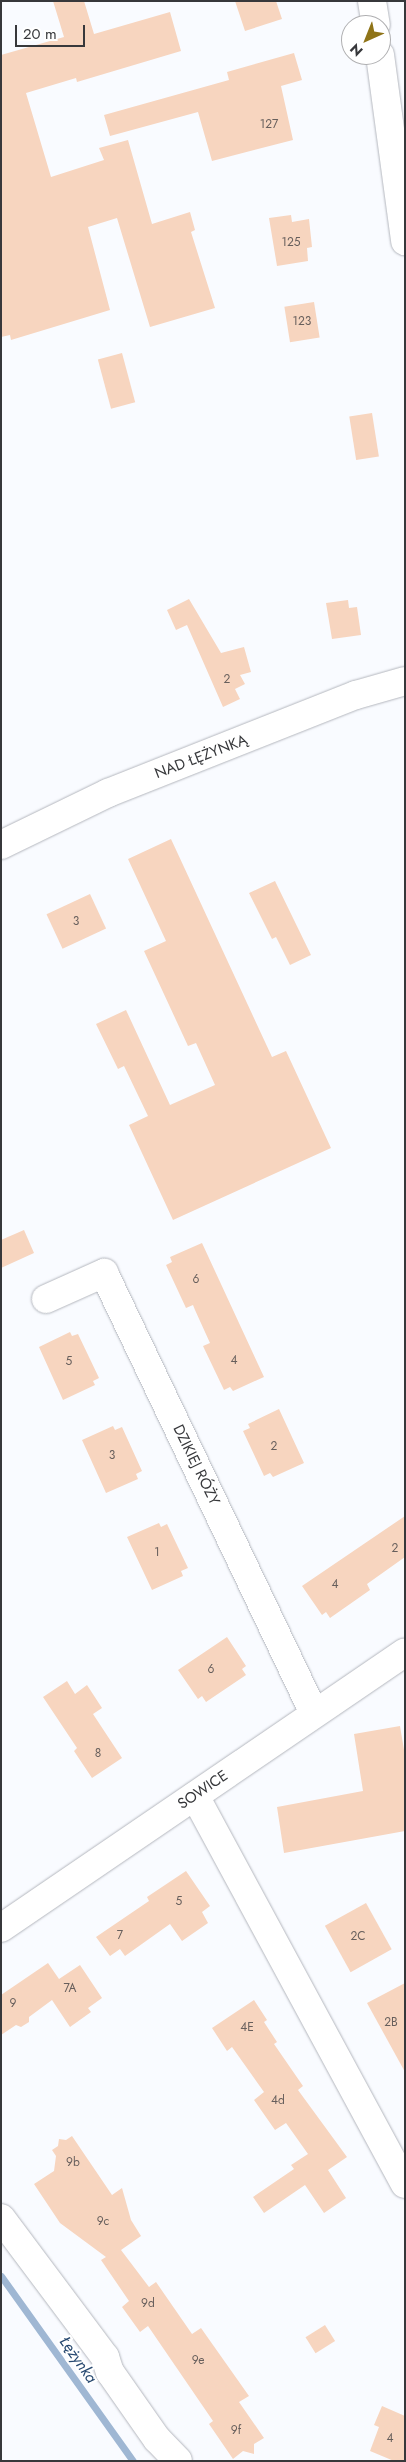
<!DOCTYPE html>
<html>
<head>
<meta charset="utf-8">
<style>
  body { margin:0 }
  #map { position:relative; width:406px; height:2462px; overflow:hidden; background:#f9fbff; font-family:Jost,sans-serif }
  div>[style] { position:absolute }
  .stream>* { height:7px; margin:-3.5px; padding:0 3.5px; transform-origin:3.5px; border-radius:3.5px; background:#9fb7d3 }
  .building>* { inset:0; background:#f7d5bf; transform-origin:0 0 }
  .roads { filter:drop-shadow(0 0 1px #b4b7be) drop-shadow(0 0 1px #b4b7be) }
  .minor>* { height:28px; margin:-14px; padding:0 14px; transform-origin:14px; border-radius:14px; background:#fff }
  .tertiary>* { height:28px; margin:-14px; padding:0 14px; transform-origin:14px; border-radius:14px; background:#fff }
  span { translate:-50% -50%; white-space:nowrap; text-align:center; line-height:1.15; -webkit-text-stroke:4px #fff; paint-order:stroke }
  .number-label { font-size:12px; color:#675f5c }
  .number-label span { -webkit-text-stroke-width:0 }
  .street-label { font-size:15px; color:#37383b }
  .water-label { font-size:16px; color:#264870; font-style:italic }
  .frame { position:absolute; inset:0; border:2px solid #37383b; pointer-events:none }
  .north { position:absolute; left:341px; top:15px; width:50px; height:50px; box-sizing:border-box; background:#fff; border:1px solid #afafb1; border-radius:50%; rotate:224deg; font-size:14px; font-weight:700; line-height:20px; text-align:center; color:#37383b }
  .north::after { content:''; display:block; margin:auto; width:18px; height:22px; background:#8f7418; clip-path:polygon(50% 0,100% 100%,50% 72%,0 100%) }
  .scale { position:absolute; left:15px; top:25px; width:70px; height:22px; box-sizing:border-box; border:2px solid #37383b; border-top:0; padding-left:6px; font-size:15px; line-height:18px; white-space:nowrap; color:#37383b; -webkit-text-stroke:4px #fff; paint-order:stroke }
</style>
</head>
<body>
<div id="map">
  <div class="stream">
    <div style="left:1px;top:2276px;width:227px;rotate:54.5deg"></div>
  </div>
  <div class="building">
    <div style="clip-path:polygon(53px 1px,84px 1px,94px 34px,170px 12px,181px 51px,77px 82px,76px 78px,26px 93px,51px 177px,104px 160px,99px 148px,128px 140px,152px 224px,190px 212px,195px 230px,191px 232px,215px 308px,150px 327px,117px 218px,88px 227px,110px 310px,11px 340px,10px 335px,1px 337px,1px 55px,64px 37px)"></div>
    <div style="clip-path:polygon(235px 1px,276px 1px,282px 19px,245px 31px)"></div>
    <div style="clip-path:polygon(294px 53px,302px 80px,281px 86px,293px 140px,212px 161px,198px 112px,110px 136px,104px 115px,229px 80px,227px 72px)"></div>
    <div style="clip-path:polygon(291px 215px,292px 222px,309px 219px,312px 247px,307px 248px,308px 261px,277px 266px,269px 218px)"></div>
    <div style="left:314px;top:302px;width:36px;height:30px;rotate:81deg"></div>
    <div style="left:122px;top:353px;width:51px;height:25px;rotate:75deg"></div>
    <div style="left:372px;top:413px;width:44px;height:23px;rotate:81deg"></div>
    <div style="clip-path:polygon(189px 599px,221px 653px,244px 647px,251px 672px,240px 675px,245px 684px,235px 689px,240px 699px,223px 707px,187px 625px,176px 630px,167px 610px)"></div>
    <div style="clip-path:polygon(348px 600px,349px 608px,357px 607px,361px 635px,332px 639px,326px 603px)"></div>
    <div style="clip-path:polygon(171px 839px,272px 1057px,286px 1051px,331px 1148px,173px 1220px,129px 1125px,148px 1116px,124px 1066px,118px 1069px,96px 1024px,126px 1010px,170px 1105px,215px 1085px,196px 1043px,188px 1046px,144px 951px,166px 941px,128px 859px)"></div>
    <div style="clip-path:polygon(275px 881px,311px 955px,290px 965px,276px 937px,272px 939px,249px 893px)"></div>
    <div style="left:90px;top:894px;width:38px;height:48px;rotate:65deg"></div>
    <div style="clip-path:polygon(24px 1230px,34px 1253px,1px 1268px,1px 1240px)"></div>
    <div style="clip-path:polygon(202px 1243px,264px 1377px,233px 1391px,230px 1387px,224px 1390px,203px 1346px,210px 1343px,195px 1310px,193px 1305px,186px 1308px,166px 1265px,172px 1262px,170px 1257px)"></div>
    <div style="clip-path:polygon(70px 1332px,72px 1336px,78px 1334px,99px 1378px,93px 1381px,95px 1385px,63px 1400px,39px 1347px)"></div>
    <div style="clip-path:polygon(279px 1409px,304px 1463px,273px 1477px,270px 1473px,264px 1476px,243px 1431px,250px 1428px,248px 1424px)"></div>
    <div style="clip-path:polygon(113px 1426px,115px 1430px,122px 1427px,142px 1471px,136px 1474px,138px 1479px,106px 1493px,82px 1440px)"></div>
    <div style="clip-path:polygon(405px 1516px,405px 1557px,367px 1584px,370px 1590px,330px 1618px,326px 1612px,322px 1615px,302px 1586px)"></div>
    <div style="clip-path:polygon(159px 1523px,161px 1527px,167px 1524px,188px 1568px,181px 1571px,183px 1576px,152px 1590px,127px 1537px)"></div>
    <div style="clip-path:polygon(227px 1637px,246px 1666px,242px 1669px,246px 1675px,206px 1702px,202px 1696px,198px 1699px,178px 1670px)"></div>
    <div style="clip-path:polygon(67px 1681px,75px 1694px,87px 1685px,102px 1708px,93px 1714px,122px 1758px,92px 1778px,74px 1751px,77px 1748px,43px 1697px)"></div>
    <div style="clip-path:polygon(400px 1726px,405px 1756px,405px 1831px,284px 1853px,277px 1807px,363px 1791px,354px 1734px)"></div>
    <div style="clip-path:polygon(186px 1871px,210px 1906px,202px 1912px,208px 1923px,182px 1941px,170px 1924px,125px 1956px,120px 1949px,110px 1956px,96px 1937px,149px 1901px,147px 1897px)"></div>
    <div style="left:366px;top:1903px;width:53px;height:47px;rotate:61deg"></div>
    <div style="clip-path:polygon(48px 1963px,59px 1979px,80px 1965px,102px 1998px,88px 2008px,91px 2012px,70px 2027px,52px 2000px,29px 2017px,29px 2022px,21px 2027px,16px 2025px,1px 2035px,1px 1995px)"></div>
    <div style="clip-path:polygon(405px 1983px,405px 2072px,367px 2003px)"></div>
    <div style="clip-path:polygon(254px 2000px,267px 2020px,264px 2022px,277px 2042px,274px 2044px,303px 2086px,298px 2090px,347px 2157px,328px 2170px,346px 2198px,324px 2213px,305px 2185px,264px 2213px,253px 2197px,294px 2169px,291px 2165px,308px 2154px,286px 2123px,275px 2130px,254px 2100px,264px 2092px,232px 2047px,227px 2051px,212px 2028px)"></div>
    <div style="clip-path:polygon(72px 2136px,112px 2195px,122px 2188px,131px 2220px,141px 2236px,121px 2250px,149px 2287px,156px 2282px,192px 2334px,201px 2328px,249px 2396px,239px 2402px,264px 2438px,254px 2444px,254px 2454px,243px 2451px,233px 2459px,209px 2424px,213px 2421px,148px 2326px,140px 2332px,122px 2307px,129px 2301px,101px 2260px,106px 2257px,60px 2223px,34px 2184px,54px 2171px,56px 2156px,52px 2150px,58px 2146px,59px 2139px,66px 2140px)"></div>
    <div style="left:325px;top:2325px;width:19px;height:23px;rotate:58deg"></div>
    <div style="clip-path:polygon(382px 2406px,405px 2416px,405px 2461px,394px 2461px,370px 2451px,379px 2427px,374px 2425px)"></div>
  </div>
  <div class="roads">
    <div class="minor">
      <div style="left:1px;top:845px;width:119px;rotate:-25.9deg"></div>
      <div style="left:108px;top:793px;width:267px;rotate:-21.6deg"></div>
      <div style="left:356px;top:695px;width:51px;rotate:-15.9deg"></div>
      <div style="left:46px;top:1299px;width:64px;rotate:-24.1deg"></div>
      <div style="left:104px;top:1273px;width:488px;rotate:64.5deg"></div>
      <div style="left:195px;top:1796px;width:441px;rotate:61.6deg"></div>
      <div style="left:1px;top:1928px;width:489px;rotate:-34.3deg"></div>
      <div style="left:1px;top:2218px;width:174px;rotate:53.2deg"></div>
      <div style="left:105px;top:2357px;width:16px;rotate:72deg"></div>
      <div style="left:110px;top:2372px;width:82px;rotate:55deg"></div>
      <div style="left:157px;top:2439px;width:30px;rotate:46deg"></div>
    </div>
    <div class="tertiary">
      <div style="left:372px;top:1px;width:24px;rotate:81deg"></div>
      <div style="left:380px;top:55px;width:188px;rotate:82.3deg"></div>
    </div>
  </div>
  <div class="number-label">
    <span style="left:269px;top:125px">127</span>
    <span style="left:291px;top:243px">125</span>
    <span style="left:302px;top:322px">123</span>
    <span style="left:227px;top:680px">2</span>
    <span style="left:76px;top:922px">3</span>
    <span style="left:196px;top:1280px">6</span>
    <span style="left:234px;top:1361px">4</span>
    <span style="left:69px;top:1362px">5</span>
    <span style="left:274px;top:1447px">2</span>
    <span style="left:112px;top:1456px">3</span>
    <span style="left:395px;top:1549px">2</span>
    <span style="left:157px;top:1553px">1</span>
    <span style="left:335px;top:1585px">4</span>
    <span style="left:211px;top:1670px">6</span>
    <span style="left:98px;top:1754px">8</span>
    <span style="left:179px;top:1902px">5</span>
    <span style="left:120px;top:1936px">7</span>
    <span style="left:358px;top:1937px">2C</span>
    <span style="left:70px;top:1989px">7A</span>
    <span style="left:13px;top:2004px">9</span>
    <span style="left:391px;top:2023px">2B</span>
    <span style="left:247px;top:2028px">4E</span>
    <span style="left:278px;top:2101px">4d</span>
    <span style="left:73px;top:2163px">9b</span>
    <span style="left:103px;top:2222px">9c</span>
    <span style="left:148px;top:2304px">9d</span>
    <span style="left:198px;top:2361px">9e</span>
    <span style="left:236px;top:2431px">9f</span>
    <span style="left:390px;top:2439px">4</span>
  </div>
  <div class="street-label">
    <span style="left:201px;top:757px;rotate:-21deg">NAD ŁĘŻYNKĄ</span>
    <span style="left:196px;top:1465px;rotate:64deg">DZIKIEJ RÓŻY</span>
    <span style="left:203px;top:1790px;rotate:-34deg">SOWICE</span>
  </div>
  <div class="water-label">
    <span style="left:78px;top:2360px;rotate:55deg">Łężynka</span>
  </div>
  <div class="frame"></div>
  <div class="north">N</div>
  <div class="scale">20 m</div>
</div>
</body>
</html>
